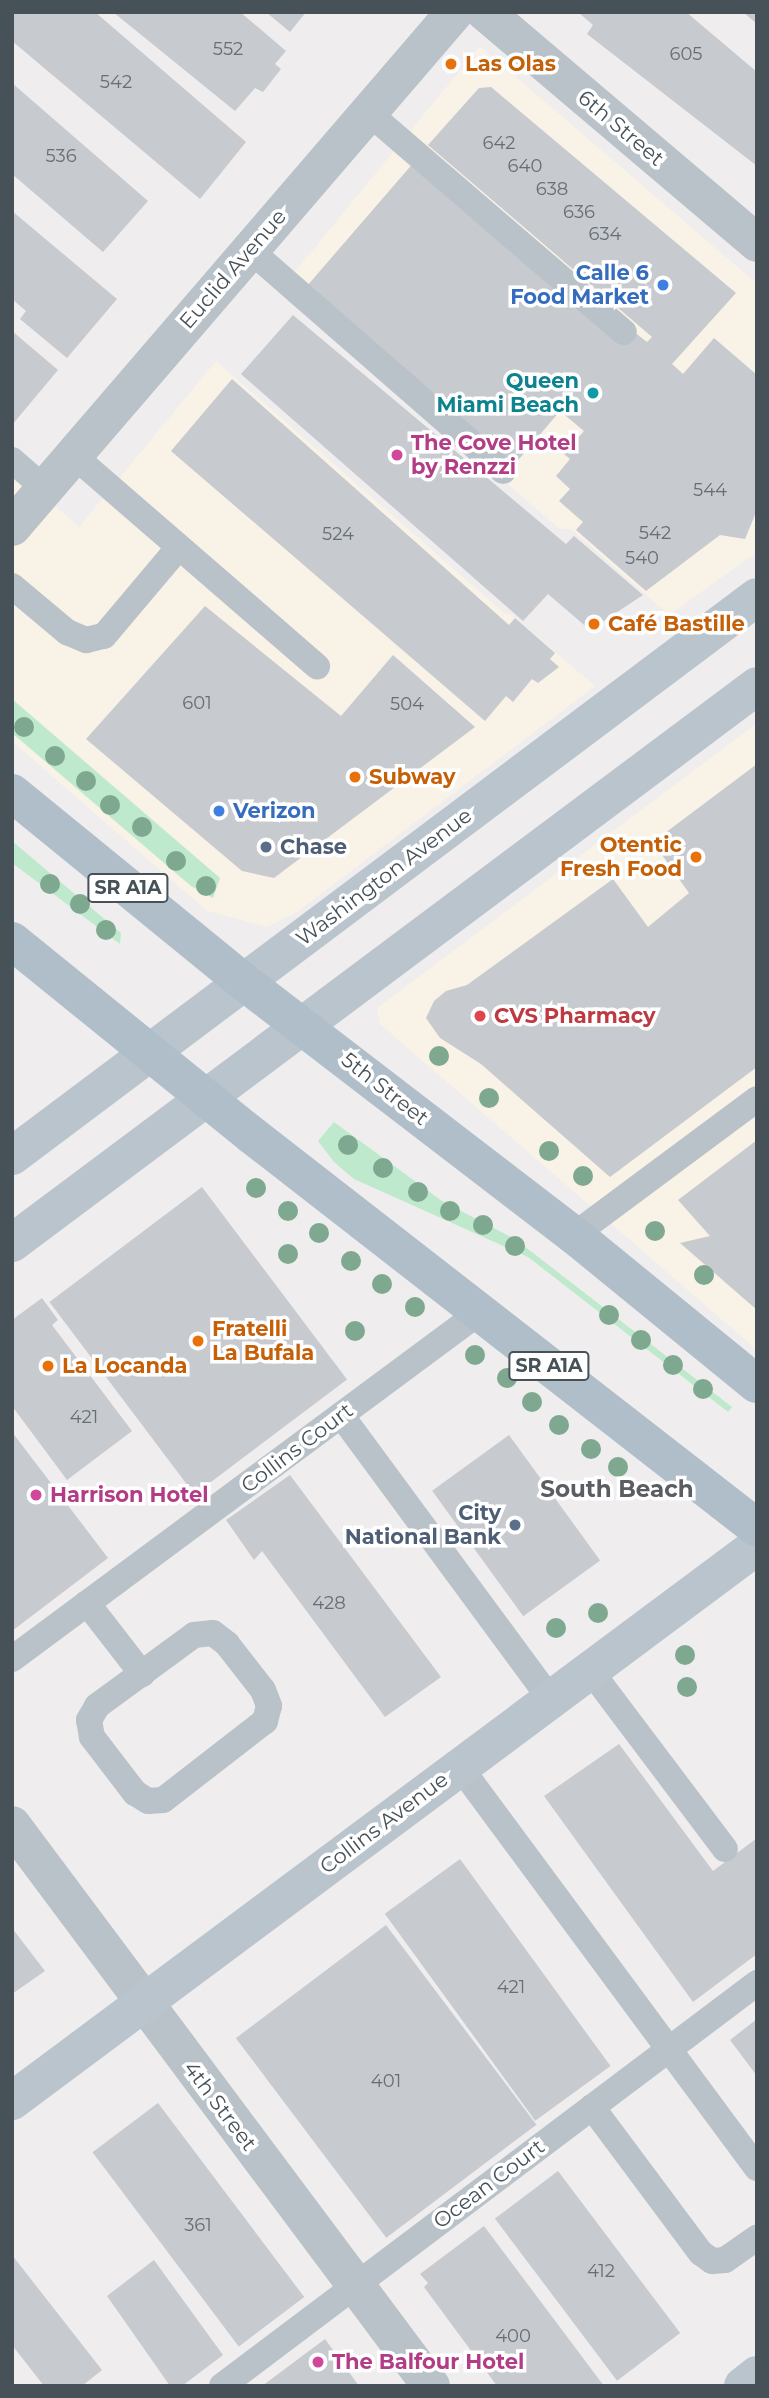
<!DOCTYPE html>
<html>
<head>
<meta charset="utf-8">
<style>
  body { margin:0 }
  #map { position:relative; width:769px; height:2398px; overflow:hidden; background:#efeded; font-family:Montserrat,sans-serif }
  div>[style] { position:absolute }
  .commercial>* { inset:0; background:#f9f2e7 }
  .green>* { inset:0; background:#bfe9cc }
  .building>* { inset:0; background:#c7cacf; transform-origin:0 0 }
  .lane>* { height:26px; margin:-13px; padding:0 13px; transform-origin:13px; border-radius:13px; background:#b9c2c8 }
  .street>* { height:38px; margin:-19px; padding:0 19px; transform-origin:19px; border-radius:19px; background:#b9c2c8 }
  .secondary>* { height:38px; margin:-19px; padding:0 19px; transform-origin:19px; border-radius:19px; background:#bac4cd }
  .primary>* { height:38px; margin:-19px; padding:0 19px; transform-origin:19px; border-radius:19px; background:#afbec9 }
  .trees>* { width:20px; height:20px; margin:-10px; border-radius:50%; background:#7ea890 }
  .dots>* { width:19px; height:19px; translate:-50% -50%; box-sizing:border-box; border:4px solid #fff; border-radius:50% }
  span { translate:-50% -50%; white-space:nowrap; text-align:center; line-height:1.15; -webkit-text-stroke:7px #fff; paint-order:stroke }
  .number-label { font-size:18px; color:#676f76 }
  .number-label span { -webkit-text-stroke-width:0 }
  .shield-label span { padding:2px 5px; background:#fff; border:2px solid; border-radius:5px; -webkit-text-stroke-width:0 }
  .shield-label { font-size:19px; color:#475158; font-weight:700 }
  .food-label { font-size:21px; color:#c56008; font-weight:700 }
  .left { translate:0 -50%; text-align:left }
  .right { translate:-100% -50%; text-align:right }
  .street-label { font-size:21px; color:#475158 }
  .shop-label { font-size:21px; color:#366cbe; font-weight:700 }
  .culture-label { font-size:21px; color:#0d838f; font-weight:700 }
  .hotel-label { font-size:21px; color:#b23c85; font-weight:700 }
  .service-label { font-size:21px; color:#4e5e75; font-weight:700 }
  .health-label { font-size:21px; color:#be3a42; font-weight:700 }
  .neighbourhood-label { font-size:23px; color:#5a5d61; font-weight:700 }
  .frame { position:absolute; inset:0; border:14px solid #475158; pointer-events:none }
</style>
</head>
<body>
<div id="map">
  <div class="commercial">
    <div style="clip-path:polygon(480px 46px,757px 284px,757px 552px,669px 615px,571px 529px,560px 529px,280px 290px)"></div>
    <div style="clip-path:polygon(216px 361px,504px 613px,512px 615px,595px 686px,297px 912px,267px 927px,207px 911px,12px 741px,12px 469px,79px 527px)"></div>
    <div style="clip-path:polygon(757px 723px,757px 1350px,380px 1024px,377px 1008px)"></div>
  </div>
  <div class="green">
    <div style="clip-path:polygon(12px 699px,220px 878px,213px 898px,191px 886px,12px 733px)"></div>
    <div style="clip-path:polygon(12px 841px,121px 933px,120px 944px,12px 863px)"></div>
    <div style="clip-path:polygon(334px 1122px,442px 1201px,515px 1239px,732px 1407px,728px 1412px,528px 1257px,354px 1179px,334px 1162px,318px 1141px)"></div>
  </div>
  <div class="building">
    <div style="clip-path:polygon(12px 12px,95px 12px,246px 142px,200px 199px,12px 41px)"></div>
    <div style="clip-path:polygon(113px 12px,240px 12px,286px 51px,275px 64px,281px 69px,263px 92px,255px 88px,235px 111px)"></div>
    <div style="clip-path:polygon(266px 12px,306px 12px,290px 32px)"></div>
    <div style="clip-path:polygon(578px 12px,686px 12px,757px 72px,757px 166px,587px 34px,593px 25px)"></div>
    <div style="clip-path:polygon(743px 12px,757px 12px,757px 24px)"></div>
    <div style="clip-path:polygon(12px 83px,148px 201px,103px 252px,12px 174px)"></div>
    <div style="clip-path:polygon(491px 87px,736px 293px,672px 364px,683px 374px,714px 338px,757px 375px,757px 510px,745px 539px,720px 535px,646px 591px,576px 530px,583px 522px,559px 501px,570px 489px,556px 476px,570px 459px,564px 454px,584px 431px,560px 411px,514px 465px,307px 286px,415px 161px,647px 342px,652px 337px,428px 145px,479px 88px)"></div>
    <div style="clip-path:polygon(12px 211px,117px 299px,67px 358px,20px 319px,26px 311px,12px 299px)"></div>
    <div style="clip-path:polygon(293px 315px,566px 544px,574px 536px,643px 595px,590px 630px,548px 594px,523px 621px,241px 374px)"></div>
    <div style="clip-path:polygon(12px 331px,58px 370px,12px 425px)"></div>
    <div style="clip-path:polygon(232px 379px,509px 625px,515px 618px,555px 653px,550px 659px,559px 667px,538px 683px,532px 679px,513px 702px,506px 696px,485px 721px,171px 451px)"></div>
    <div style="clip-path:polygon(205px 606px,341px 716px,393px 655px,475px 727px,274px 878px,242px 871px,86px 739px)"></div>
    <div style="clip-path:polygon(757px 764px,757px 1067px,610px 1177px,481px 1064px,440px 1038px,426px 1018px,434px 1001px,446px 991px,467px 985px,613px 879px,648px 927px,689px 893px,653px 842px)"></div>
    <div style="clip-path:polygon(757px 1140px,757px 1310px,680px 1243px,710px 1236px,678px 1200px)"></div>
    <div style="left:202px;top:1187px;width:241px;height:191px;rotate:53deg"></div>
    <div style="clip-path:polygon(42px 1298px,58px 1320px,52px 1325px,132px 1431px,67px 1480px,12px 1406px,12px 1320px)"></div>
    <div style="clip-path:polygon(12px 1432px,108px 1558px,12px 1631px)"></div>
    <div style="left:509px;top:1435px;width:155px;height:95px;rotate:54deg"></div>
    <div style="clip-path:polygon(290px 1475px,441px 1677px,385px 1717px,262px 1551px,254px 1560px,226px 1520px)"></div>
    <div style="clip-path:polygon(619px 1744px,713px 1871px,757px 1838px,757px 1954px,693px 2002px,544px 1796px)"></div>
    <div style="left:460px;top:1859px;width:256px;height:93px;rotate:54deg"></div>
    <div style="left:386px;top:1925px;width:250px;height:188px;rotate:53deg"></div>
    <div style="clip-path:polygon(12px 1928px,45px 1971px,12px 1994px)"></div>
    <div style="clip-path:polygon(757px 2019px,757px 2076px,730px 2040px)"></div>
    <div style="left:158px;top:2103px;width:243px;height:82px;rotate:53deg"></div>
    <div style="left:558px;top:2171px;width:203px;height:79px;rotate:53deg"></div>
    <div style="clip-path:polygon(484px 2226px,604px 2386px,497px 2386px,424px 2287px,428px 2283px,420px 2274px)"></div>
    <div style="clip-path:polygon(12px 2255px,102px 2370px,82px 2386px,44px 2386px,12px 2345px)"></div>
    <div style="clip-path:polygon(154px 2260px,223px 2355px,182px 2386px,170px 2386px,107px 2296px)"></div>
    <div style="clip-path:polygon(325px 2339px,359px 2386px,262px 2386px)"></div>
  </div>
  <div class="lane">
    <div style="left:369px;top:113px;width:336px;rotate:40.7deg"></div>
    <div style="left:250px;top:250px;width:336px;rotate:41.1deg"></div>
    <div style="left:73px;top:455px;width:323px;rotate:40.9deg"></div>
    <div style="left:12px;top:460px;width:44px;rotate:41.3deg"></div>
    <div style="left:12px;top:586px;width:72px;rotate:39.9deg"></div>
    <div style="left:67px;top:632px;width:21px;rotate:23deg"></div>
    <div style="left:86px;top:640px;width:18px;rotate:-13deg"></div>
    <div style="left:104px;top:636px;width:116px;rotate:-49.9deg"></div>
    <div style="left:574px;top:1235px;width:228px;rotate:-36.6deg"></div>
    <div style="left:341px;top:1415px;width:354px;rotate:53.6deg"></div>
    <div style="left:87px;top:1603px;width:90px;rotate:52.2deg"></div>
    <div style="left:213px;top:1633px;width:18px;rotate:38deg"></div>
    <div style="left:227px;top:1644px;width:58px;rotate:52deg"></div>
    <div style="left:263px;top:1690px;width:17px;rotate:69deg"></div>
    <div style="left:269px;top:1706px;width:16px;rotate:105deg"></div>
    <div style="left:265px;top:1721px;width:129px;rotate:142.2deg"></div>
    <div style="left:163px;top:1800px;width:15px;rotate:176deg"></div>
    <div style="left:148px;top:1801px;width:15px;rotate:-148deg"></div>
    <div style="left:135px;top:1793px;width:71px;rotate:-127.5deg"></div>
    <div style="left:92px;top:1737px;width:17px;rotate:-100deg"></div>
    <div style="left:89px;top:1720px;width:16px;rotate:-60deg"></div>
    <div style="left:97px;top:1706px;width:120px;rotate:-36.2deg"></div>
    <div style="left:194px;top:1635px;width:19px;rotate:-6deg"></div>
    <div style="left:12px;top:1659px;width:583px;rotate:-36.56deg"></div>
    <div style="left:590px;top:1670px;width:224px;rotate:53deg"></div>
    <div style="left:460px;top:1767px;width:499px;rotate:53.5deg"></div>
    <div style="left:592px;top:2107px;width:182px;rotate:53.3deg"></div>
    <div style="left:701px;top:2253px;width:14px;rotate:36deg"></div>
    <div style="left:712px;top:2261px;width:13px;rotate:-4deg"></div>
    <div style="left:725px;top:2260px;width:39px;rotate:-35deg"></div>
    <div style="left:222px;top:2386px;width:670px;rotate:-36.99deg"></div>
  </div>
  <div class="street">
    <div style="left:485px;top:12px;width:357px;rotate:40.3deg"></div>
    <div style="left:12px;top:527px;width:679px;rotate:-49.3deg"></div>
    <div style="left:12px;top:1825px;width:700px;rotate:53.24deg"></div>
  </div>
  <div class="secondary">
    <div style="left:12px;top:1156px;width:931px;rotate:-36.88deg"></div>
    <div style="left:12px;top:1243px;width:930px;rotate:-36.78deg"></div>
    <div style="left:12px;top:2101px;width:929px;rotate:-36.68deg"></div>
    <div style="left:743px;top:2386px;width:18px;rotate:-38deg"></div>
  </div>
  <div class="primary">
    <div style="left:12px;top:793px;width:299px;rotate:39.2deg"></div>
    <div style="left:244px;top:982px;width:416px;rotate:37.5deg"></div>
    <div style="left:574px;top:1235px;width:236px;rotate:39.2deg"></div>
    <div style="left:12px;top:941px;width:310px;rotate:39deg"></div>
    <div style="left:253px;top:1136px;width:638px;rotate:37.87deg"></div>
  </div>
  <div class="trees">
    <div style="left:24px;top:727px"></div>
    <div style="left:55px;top:756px"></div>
    <div style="left:86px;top:781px"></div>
    <div style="left:110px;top:805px"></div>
    <div style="left:142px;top:827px"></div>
    <div style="left:176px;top:861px"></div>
    <div style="left:50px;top:884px"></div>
    <div style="left:206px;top:886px"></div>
    <div style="left:80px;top:904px"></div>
    <div style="left:106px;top:930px"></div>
    <div style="left:439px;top:1056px"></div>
    <div style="left:489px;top:1098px"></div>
    <div style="left:348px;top:1145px"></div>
    <div style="left:549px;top:1151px"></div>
    <div style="left:383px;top:1168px"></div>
    <div style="left:583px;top:1176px"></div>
    <div style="left:256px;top:1188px"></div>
    <div style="left:418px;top:1192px"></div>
    <div style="left:288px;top:1211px"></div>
    <div style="left:450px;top:1211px"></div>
    <div style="left:483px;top:1225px"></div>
    <div style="left:655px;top:1231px"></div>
    <div style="left:319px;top:1233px"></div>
    <div style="left:515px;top:1246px"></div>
    <div style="left:288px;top:1254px"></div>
    <div style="left:351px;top:1261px"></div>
    <div style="left:704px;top:1275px"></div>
    <div style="left:382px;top:1284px"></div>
    <div style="left:415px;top:1307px"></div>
    <div style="left:609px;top:1315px"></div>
    <div style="left:355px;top:1331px"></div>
    <div style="left:641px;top:1340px"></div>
    <div style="left:475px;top:1355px"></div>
    <div style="left:673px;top:1365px"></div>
    <div style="left:507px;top:1378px"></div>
    <div style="left:703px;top:1389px"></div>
    <div style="left:532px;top:1402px"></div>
    <div style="left:559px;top:1425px"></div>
    <div style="left:591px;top:1449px"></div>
    <div style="left:618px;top:1467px"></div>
    <div style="left:598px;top:1613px"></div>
    <div style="left:556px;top:1628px"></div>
    <div style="left:685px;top:1655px"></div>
    <div style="left:687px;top:1687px"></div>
  </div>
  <div class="dots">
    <div style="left:451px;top:64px;background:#e8710a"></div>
    <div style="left:663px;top:285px;background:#3f7fe0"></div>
    <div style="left:593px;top:393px;background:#0f9aa8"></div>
    <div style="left:397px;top:455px;background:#d1479c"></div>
    <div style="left:594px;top:624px;background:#e8710a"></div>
    <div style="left:355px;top:777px;background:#e8710a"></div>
    <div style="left:219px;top:811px;background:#3f7fe0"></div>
    <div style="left:266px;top:847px;background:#5c6f8a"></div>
    <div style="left:696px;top:857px;background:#e8710a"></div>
    <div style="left:480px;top:1016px;background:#e0444e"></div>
    <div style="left:198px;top:1341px;background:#e8710a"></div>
    <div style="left:48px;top:1366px;background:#e8710a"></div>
    <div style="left:36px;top:1495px;background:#d1479c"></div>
    <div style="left:515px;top:1525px;background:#5c6f8a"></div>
    <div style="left:318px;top:2362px;background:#d1479c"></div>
  </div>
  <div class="number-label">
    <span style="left:228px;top:49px">552</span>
    <span style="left:686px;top:54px">605</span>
    <span style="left:116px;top:82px">542</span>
    <span style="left:499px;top:143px">642</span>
    <span style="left:61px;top:156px">536</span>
    <span style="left:525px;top:166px">640</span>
    <span style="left:552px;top:189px">638</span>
    <span style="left:579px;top:212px">636</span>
    <span style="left:605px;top:234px">634</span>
    <span style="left:710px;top:490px">544</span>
    <span style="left:655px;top:533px">542</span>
    <span style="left:338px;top:534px">524</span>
    <span style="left:642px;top:558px">540</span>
    <span style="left:197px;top:703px">601</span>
    <span style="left:407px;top:704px">504</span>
    <span style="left:84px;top:1417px">421</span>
    <span style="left:329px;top:1603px">428</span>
    <span style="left:511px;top:1987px">421</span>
    <span style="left:386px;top:2081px">401</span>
    <span style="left:198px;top:2225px">361</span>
    <span style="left:601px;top:2271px">412</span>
    <span style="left:513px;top:2336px">400</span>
  </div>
  <div class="shield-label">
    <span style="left:128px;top:888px">SR A1A</span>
    <span style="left:549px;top:1366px">SR A1A</span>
  </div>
  <div class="food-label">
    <span class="left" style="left:465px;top:64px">Las Olas</span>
    <span class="left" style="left:608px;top:624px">Café Bastille</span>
    <span class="left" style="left:369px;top:777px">Subway</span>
    <span class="right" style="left:682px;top:857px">Otentic<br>Fresh Food</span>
    <span class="left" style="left:212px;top:1341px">Fratelli<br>La Bufala</span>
    <span class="left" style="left:62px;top:1366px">La Locanda</span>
  </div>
  <div class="street-label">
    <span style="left:621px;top:128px;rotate:40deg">6th Street</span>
    <span style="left:233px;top:269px;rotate:-49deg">Euclid Avenue</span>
    <span style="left:384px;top:877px;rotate:-37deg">Washington Avenue</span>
    <span style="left:385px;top:1089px;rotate:38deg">5th Street</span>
    <span style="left:297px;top:1448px;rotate:-37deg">Collins Court</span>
    <span style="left:384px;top:1823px;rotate:-37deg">Collins Avenue</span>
    <span style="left:220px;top:2106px;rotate:53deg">4th Street</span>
    <span style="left:489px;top:2184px;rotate:-37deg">Ocean Court</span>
  </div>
  <div class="shop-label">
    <span class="right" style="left:649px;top:285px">Calle 6<br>Food Market</span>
    <span class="left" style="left:233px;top:811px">Verizon</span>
  </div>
  <div class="culture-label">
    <span class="right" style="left:579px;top:393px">Queen<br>Miami Beach</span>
  </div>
  <div class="hotel-label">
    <span class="left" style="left:411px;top:455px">The Cove Hotel<br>by Renzzi</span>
    <span class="left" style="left:50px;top:1495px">Harrison Hotel</span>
    <span class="left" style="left:332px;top:2362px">The Balfour Hotel</span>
  </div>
  <div class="service-label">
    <span class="left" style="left:280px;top:847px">Chase</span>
    <span class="right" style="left:501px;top:1525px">City<br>National Bank</span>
  </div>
  <div class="health-label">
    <span class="left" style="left:494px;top:1016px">CVS Pharmacy</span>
  </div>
  <div class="neighbourhood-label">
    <span style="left:617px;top:1489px">South Beach</span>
  </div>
  <div class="frame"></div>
</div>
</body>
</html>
